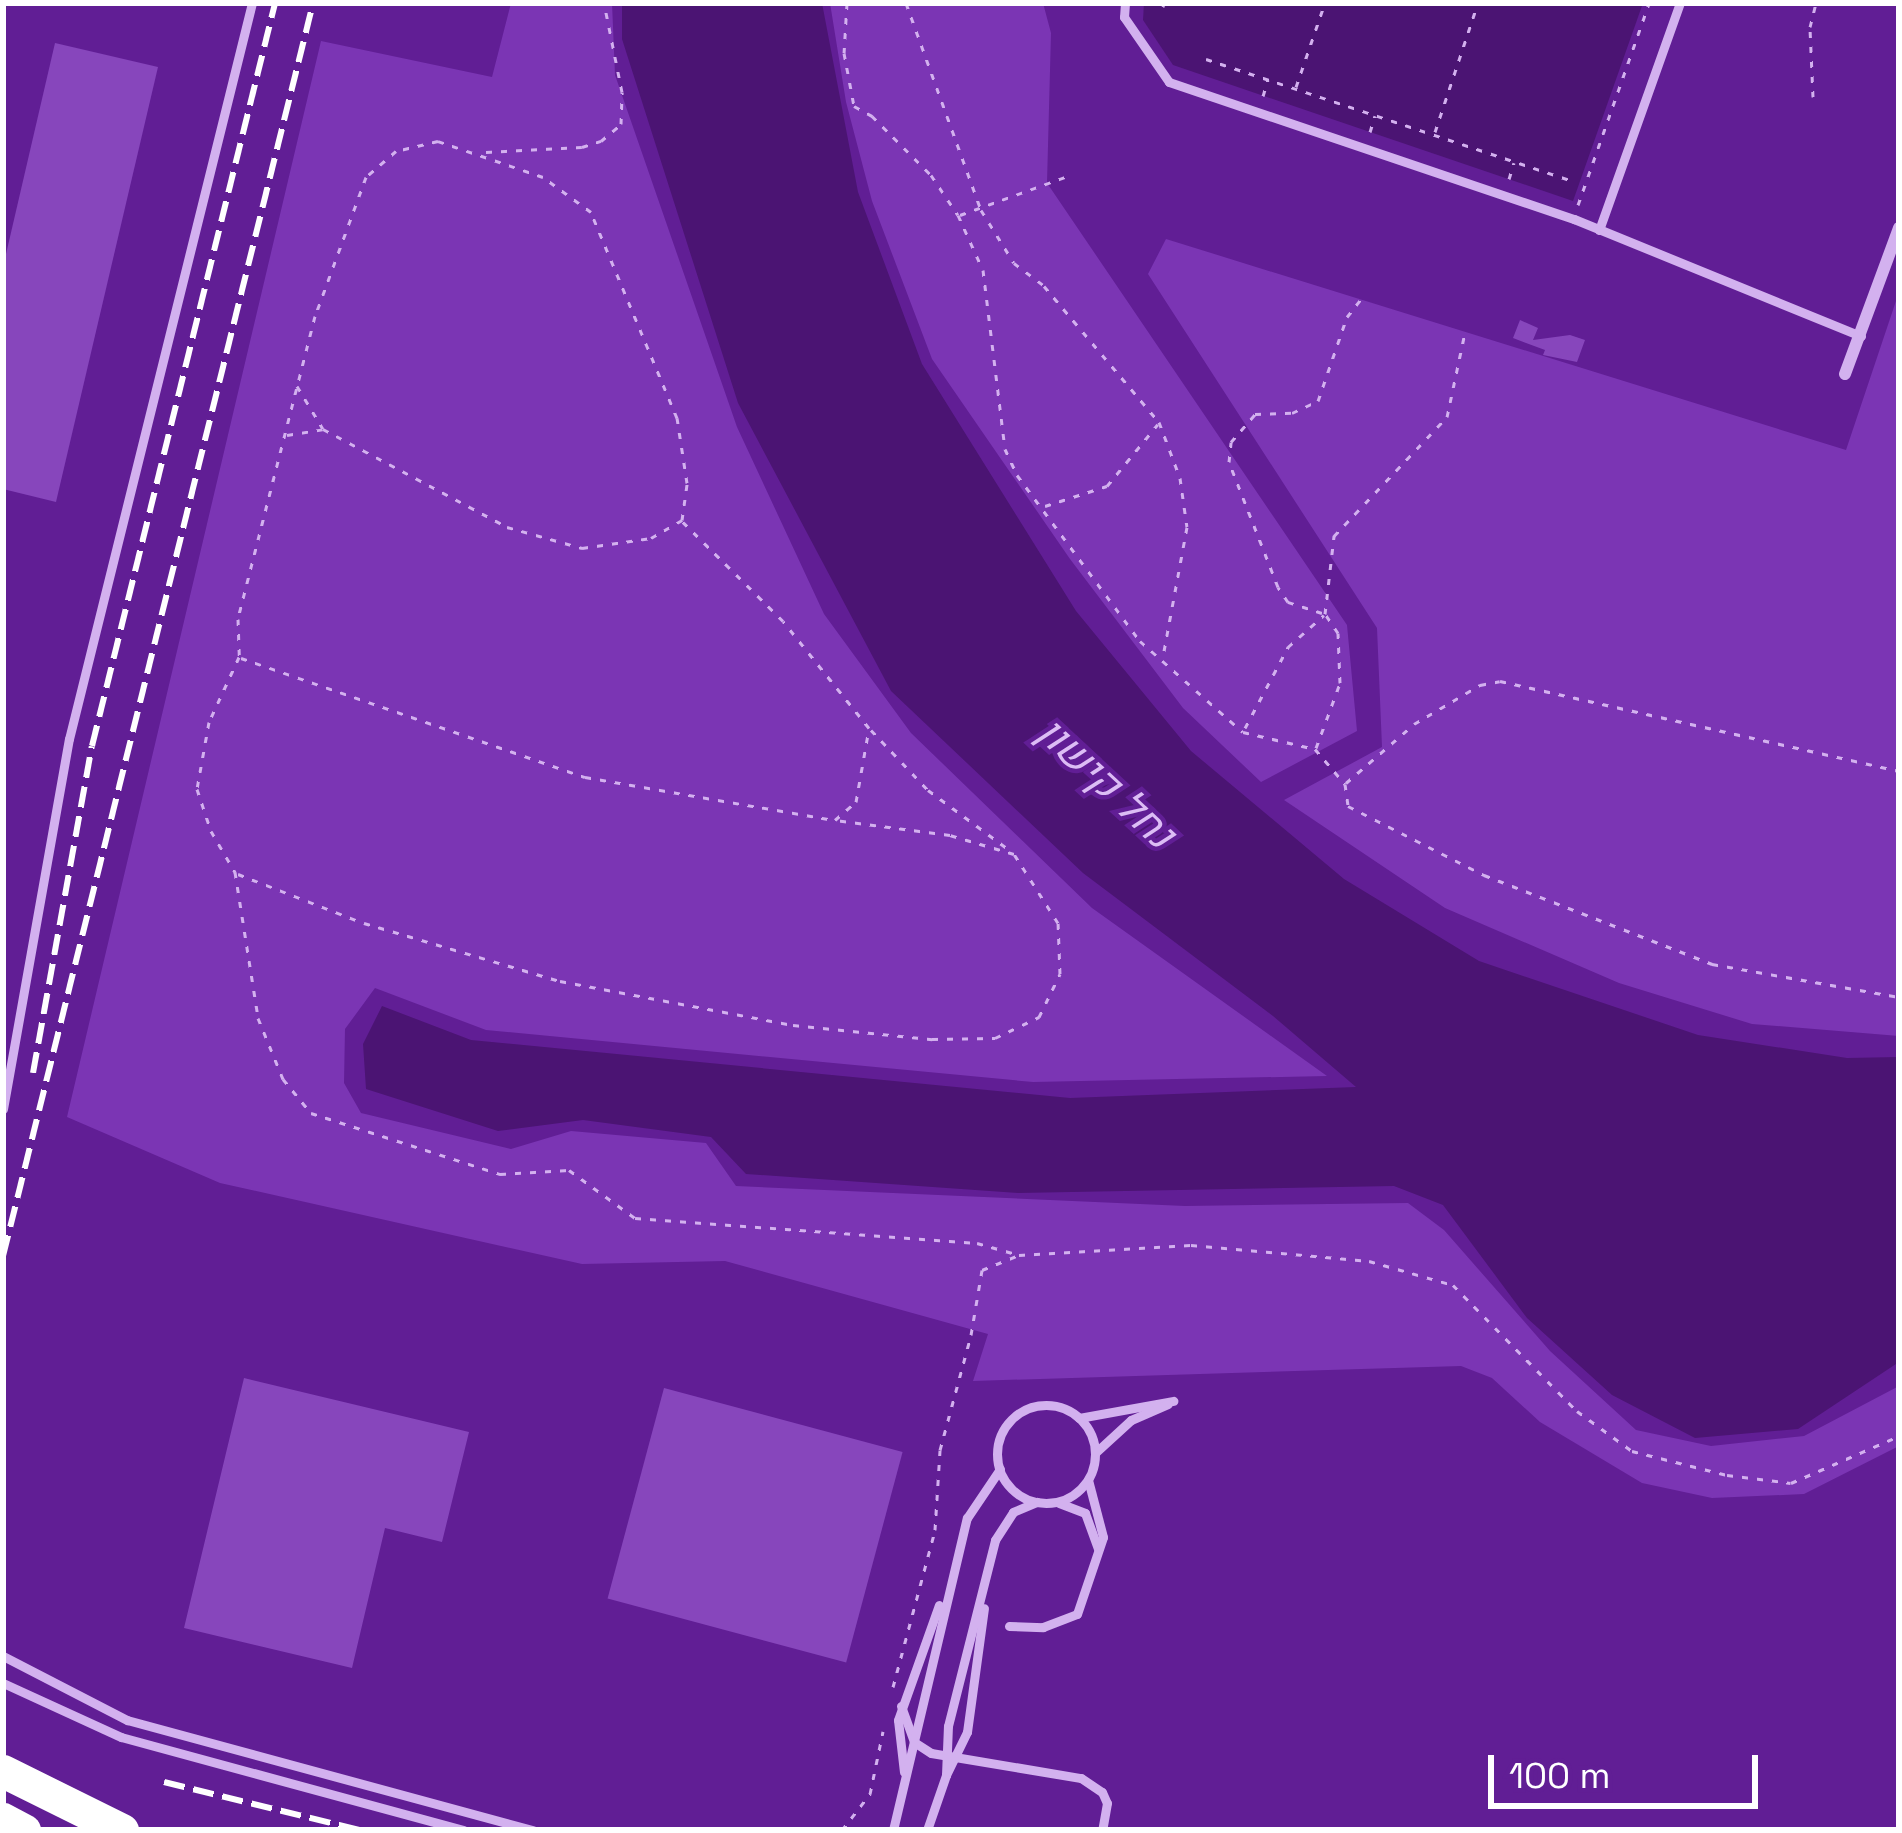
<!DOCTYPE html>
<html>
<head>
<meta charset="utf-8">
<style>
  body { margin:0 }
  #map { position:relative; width:1902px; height:1833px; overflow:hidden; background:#611e95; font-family:"Space Grotesk",Heebo,sans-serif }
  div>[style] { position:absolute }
  .green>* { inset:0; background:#7b35b4 }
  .water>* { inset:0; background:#4b1473 }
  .building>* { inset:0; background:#8746bc; transform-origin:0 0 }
  .path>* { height:3px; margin-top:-1.5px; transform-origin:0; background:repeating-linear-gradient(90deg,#d3b1ef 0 6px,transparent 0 15px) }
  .lane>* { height:9px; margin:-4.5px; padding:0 4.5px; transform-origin:4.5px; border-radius:4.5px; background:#d3b1ef }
  .lane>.ring { margin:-4.5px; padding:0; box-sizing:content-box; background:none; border:9px solid #d3b1ef; border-radius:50% }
  .street>* { height:12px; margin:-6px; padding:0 6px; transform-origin:6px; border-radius:6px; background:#d3b1ef }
  .highway>* { height:33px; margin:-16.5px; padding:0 16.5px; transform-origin:16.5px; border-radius:16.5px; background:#fff }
  .rail>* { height:6px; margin-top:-3px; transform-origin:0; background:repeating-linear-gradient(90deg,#fff 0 21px,transparent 0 30px) }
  span { translate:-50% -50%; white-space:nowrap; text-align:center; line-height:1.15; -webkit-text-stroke:9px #611e95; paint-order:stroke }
  .water-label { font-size:42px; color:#dcbdf5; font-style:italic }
  .frame { position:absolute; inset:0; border:6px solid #fff; pointer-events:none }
  .scale { position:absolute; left:1488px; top:1755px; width:270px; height:54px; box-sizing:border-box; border:6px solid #fff; border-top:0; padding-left:15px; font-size:36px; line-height:42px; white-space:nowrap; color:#fff; -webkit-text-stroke:9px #611e95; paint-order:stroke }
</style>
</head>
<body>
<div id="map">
  <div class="green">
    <div style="clip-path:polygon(511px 3px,612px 3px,615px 75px,737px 427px,824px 614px,911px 733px,1092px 908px,1327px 1076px,1033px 1082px,486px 1030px,375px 988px,345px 1029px,344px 1083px,361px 1113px,511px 1149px,571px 1131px,706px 1143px,736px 1186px,1185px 1206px,1408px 1203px,1444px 1230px,1550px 1351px,1636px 1430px,1711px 1446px,1804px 1436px,1899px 1386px,1899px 1446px,1804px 1494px,1712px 1498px,1642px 1483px,1540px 1422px,1492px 1378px,1461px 1366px,973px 1381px,988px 1334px,725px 1261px,582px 1264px,220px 1183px,67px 1117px,321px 41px,492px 77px)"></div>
    <div style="clip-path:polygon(830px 3px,1043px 3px,1051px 33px,1047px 183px,1347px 625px,1357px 731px,1261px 782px,1183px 708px,1070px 559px,932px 359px,872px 201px,846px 102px)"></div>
    <div style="clip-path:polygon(1166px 239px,1846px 450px,1899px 292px,1899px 1036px,1752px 1024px,1619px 983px,1445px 908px,1284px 800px,1382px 747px,1377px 628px,1148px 274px)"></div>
  </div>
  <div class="water">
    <div style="clip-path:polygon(622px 3px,822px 3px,858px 192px,922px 364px,1076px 611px,1191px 751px,1344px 879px,1479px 961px,1698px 1035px,1847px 1058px,1899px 1057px,1899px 1362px,1798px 1429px,1695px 1438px,1612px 1395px,1527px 1318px,1443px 1205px,1394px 1186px,1018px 1193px,746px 1174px,711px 1137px,583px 1120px,498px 1131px,366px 1089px,363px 1044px,382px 1006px,471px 1040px,1070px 1098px,1356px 1087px,1273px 1016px,1083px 873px,891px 691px,738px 403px,622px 39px)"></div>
    <div style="clip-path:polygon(1144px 3px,1643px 3px,1573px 201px,1173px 65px,1143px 20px)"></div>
  </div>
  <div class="building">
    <div style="clip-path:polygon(55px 43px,158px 67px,56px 502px,3px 489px,3px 267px)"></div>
    <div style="clip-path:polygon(1520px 320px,1538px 328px,1533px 340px,1570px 335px,1585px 340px,1577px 362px,1543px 355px,1545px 350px,1513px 338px)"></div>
    <div style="clip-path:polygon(244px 1378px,469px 1432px,442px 1542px,385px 1528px,352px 1668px,184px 1628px)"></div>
    <div style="left:664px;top:1388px;width:247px;height:218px;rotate:15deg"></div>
  </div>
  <div class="path">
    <div style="left:847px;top:3px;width:50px;rotate:93.4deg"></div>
    <div style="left:844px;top:53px;width:54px;rotate:79.3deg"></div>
    <div style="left:854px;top:106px;width:21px;rotate:29deg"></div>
    <div style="left:872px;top:116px;width:83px;rotate:45deg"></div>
    <div style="left:931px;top:175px;width:48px;rotate:56deg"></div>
    <div style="left:958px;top:215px;width:60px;rotate:65.6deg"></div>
    <div style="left:983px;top:270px;width:180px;rotate:83deg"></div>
    <div style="left:1005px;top:449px;width:29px;rotate:65deg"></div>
    <div style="left:1017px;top:475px;width:207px;rotate:53.5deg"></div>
    <div style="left:1140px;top:641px;width:137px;rotate:41.5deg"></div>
    <div style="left:1243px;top:732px;width:74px;rotate:13.3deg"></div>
    <div style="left:1315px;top:749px;width:46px;rotate:49.4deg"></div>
    <div style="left:1345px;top:784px;width:22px;rotate:82deg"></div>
    <div style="left:1348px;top:806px;width:153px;rotate:26.9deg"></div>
    <div style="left:1484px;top:875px;width:245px;rotate:21.3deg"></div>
    <div style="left:1712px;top:964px;width:190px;rotate:10deg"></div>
    <div style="left:906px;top:3px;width:220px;rotate:70.1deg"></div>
    <div style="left:981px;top:210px;width:62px;rotate:58.1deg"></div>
    <div style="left:1014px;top:263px;width:38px;rotate:37deg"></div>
    <div style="left:1044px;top:286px;width:178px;rotate:49.8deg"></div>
    <div style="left:1159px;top:422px;width:60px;rotate:69.4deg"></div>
    <div style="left:1180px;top:478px;width:49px;rotate:81.9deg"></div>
    <div style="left:1187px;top:527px;width:132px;rotate:100.5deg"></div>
    <div style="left:1163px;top:7px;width:4px;rotate:-76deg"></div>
    <div style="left:1206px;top:59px;width:389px;rotate:18.4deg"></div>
    <div style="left:1296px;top:87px;width:89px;rotate:-71deg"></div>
    <div style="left:1263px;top:96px;width:17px;rotate:-73deg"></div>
    <div style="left:1813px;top:97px;width:70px;rotate:-92.5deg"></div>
    <div style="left:1810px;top:27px;width:25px;rotate:-76deg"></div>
    <div style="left:1370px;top:132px;width:17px;rotate:-73deg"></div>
    <div style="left:1435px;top:132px;width:136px;rotate:-71.6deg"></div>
    <div style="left:486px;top:152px;width:96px;rotate:-3deg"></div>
    <div style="left:582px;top:147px;width:20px;rotate:-18deg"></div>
    <div style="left:601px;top:141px;width:26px;rotate:-40deg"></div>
    <div style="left:621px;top:124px;width:32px;rotate:-88deg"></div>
    <div style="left:622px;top:92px;width:91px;rotate:-101.4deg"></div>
    <div style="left:1509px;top:179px;width:17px;rotate:-73deg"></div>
    <div style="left:1578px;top:205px;width:214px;rotate:-70.6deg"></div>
    <div style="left:960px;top:215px;width:115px;rotate:-19.9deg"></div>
    <div style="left:297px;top:386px;width:50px;rotate:58.8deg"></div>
    <div style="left:323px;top:429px;width:208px;rotate:28deg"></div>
    <div style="left:507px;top:527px;width:78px;rotate:15.6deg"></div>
    <div style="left:582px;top:548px;width:70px;rotate:-8.2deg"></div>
    <div style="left:651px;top:538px;width:36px;rotate:-30deg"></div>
    <div style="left:682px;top:520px;width:37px;rotate:-82deg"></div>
    <div style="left:687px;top:483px;width:66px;rotate:-98.7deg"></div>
    <div style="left:677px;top:418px;width:223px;rotate:-112.7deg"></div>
    <div style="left:591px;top:212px;width:59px;rotate:-143.9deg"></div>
    <div style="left:543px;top:177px;width:111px;rotate:-161.1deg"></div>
    <div style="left:438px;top:141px;width:43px;rotate:166.6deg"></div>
    <div style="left:396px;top:151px;width:40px;rotate:139deg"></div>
    <div style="left:366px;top:177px;width:148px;rotate:110.1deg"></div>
    <div style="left:315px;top:316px;width:313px;rotate:104.3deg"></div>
    <div style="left:238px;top:619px;width:38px;rotate:88deg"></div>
    <div style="left:239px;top:657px;width:72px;rotate:114.8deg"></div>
    <div style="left:209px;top:722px;width:68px;rotate:100.2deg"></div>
    <div style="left:197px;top:789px;width:44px;rotate:71.6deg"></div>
    <div style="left:211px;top:831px;width:48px;rotate:59.7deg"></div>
    <div style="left:235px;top:872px;width:148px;rotate:81deg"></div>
    <div style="left:258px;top:1018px;width:66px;rotate:67.7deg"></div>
    <div style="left:283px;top:1079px;width:44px;rotate:50.5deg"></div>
    <div style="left:311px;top:1113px;width:199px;rotate:17.9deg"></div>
    <div style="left:500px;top:1174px;width:69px;rotate:-3.3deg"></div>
    <div style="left:569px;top:1170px;width:82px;rotate:36deg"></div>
    <div style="left:635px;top:1218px;width:343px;rotate:4.2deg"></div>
    <div style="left:977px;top:1243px;width:44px;rotate:15.9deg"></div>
    <div style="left:287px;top:435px;width:36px;rotate:-9deg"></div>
    <div style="left:1045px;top:506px;width:65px;rotate:-17.9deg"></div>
    <div style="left:1107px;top:486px;width:80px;rotate:-50.6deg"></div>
    <div style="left:1322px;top:613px;width:36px;rotate:-162deg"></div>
    <div style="left:1288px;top:602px;width:18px;rotate:-124deg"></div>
    <div style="left:1278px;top:587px;width:134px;rotate:-111.4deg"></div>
    <div style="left:1229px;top:462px;width:20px;rotate:-84deg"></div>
    <div style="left:1231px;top:442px;width:37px;rotate:-49deg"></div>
    <div style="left:1255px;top:414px;width:37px;rotate:-2deg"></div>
    <div style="left:1292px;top:413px;width:29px;rotate:-25deg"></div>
    <div style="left:1318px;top:401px;width:89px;rotate:-71deg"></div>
    <div style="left:1347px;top:317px;width:23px;rotate:-52deg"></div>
    <div style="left:241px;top:658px;width:364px;rotate:19.1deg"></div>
    <div style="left:585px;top:777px;width:254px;rotate:9.8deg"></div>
    <div style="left:835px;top:820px;width:28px;rotate:-41deg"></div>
    <div style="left:856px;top:802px;width:75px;rotate:-80deg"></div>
    <div style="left:869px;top:728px;width:137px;rotate:-128.8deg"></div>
    <div style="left:783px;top:621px;width:141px;rotate:-135.3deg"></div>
    <div style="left:1245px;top:728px;width:92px;rotate:-62deg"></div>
    <div style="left:1288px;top:647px;width:48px;rotate:-41.6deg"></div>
    <div style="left:871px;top:730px;width:83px;rotate:46.5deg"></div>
    <div style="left:928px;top:790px;width:99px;rotate:36.4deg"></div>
    <div style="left:1316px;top:748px;width:69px;rotate:-69.7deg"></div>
    <div style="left:1340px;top:683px;width:50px;rotate:-92.3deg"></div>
    <div style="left:1338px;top:633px;width:23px;rotate:-124deg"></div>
    <div style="left:1325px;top:614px;width:79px;rotate:-83.4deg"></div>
    <div style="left:1334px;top:536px;width:164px;rotate:-46.5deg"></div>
    <div style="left:1447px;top:417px;width:87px;rotate:-78deg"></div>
    <div style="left:1346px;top:783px;width:90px;rotate:-40.9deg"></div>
    <div style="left:1414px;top:724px;width:77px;rotate:-30.6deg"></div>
    <div style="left:1480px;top:685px;width:20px;rotate:-11deg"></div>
    <div style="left:1500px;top:681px;width:409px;rotate:12.7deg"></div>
    <div style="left:238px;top:874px;width:135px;rotate:21.3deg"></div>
    <div style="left:364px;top:923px;width:204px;rotate:16.5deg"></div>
    <div style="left:560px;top:981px;width:237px;rotate:10.7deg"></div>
    <div style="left:793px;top:1025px;width:140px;rotate:5.8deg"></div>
    <div style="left:932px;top:1039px;width:63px;rotate:-0.9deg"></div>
    <div style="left:995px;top:1038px;width:49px;rotate:-25.5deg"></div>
    <div style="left:1039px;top:1017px;width:48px;rotate:-64deg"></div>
    <div style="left:1060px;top:974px;width:51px;rotate:-92.2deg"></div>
    <div style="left:1058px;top:923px;width:82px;rotate:-122.5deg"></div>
    <div style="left:1014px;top:854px;width:67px;rotate:-163.5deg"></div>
    <div style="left:950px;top:835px;width:116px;rotate:-172.6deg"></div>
    <div style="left:893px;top:1687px;width:163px;rotate:-75deg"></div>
    <div style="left:935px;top:1530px;width:80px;rotate:-86.4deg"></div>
    <div style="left:940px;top:1450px;width:119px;rotate:-74.9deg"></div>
    <div style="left:971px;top:1335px;width:66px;rotate:-80.4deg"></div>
    <div style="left:982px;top:1270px;width:40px;rotate:-22deg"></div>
    <div style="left:1019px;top:1255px;width:172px;rotate:-3.3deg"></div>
    <div style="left:1191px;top:1245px;width:179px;rotate:5.1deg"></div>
    <div style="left:1369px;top:1261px;width:87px;rotate:15.9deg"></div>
    <div style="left:1453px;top:1285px;width:177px;rotate:45.5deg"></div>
    <div style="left:1577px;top:1411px;width:68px;rotate:36deg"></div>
    <div style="left:1632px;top:1451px;width:98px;rotate:14.2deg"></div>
    <div style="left:1727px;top:1475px;width:64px;rotate:7.1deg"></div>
    <div style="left:1791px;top:1483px;width:118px;rotate:-23.5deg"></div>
    <div style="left:842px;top:1830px;width:46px;rotate:-52.1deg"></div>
    <div style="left:870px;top:1794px;width:64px;rotate:-78.3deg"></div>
  </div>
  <div class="lane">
    <div style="left:1125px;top:3px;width:14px;rotate:94deg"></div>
    <div style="left:1124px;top:17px;width:79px;rotate:55.3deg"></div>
    <div style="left:1169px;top:82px;width:428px;rotate:18.7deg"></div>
    <div style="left:1574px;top:219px;width:310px;rotate:22.2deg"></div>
    <div style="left:1599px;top:230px;width:241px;rotate:-70.4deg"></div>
    <div style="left:3px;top:1109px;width:376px;rotate:-79.9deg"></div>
    <div style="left:69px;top:739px;width:758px;rotate:-76.04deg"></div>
    <div class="ring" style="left:997px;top:1405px;width:89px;height:89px"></div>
    <div style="left:1079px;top:1418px;width:96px;rotate:-10.3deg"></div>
    <div style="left:1095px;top:1453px;width:49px;rotate:-42.5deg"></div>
    <div style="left:1131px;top:1420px;width:40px;rotate:-23.4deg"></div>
    <div style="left:1059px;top:1503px;width:28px;rotate:21deg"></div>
    <div style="left:1085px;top:1513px;width:38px;rotate:70deg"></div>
    <div style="left:1009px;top:1626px;width:34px;rotate:2deg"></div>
    <div style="left:1043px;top:1627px;width:36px;rotate:-21deg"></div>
    <div style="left:1077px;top:1614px;width:81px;rotate:-71.3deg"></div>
    <div style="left:1103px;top:1537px;width:59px;rotate:-104.7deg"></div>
    <div style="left:3px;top:1656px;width:140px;rotate:27.3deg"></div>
    <div style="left:127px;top:1720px;width:421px;rotate:15.2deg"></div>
    <div style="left:3px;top:1683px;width:130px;rotate:24.6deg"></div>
    <div style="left:121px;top:1737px;width:355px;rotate:15.2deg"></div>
    <div style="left:901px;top:1706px;width:38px;rotate:70deg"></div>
    <div style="left:914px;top:1742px;width:20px;rotate:33deg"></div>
    <div style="left:931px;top:1753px;width:152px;rotate:9.5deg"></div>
    <div style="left:1081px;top:1778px;width:25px;rotate:34deg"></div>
    <div style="left:1102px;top:1792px;width:12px;rotate:66deg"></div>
    <div style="left:1107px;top:1803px;width:27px;rotate:100deg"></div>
    <div style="left:904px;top:1772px;width:52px;rotate:-96.6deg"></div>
    <div style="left:898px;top:1720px;width:122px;rotate:-70.4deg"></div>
    <div style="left:946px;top:1775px;width:48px;rotate:-64deg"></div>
    <div style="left:967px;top:1732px;width:125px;rotate:-82.2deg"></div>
    <div style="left:893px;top:1830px;width:321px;rotate:-76.7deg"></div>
    <div style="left:967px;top:1518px;width:59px;rotate:-56deg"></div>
    <div style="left:927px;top:1830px;width:58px;rotate:-70.9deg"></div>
    <div style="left:946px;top:1775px;width:49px;rotate:-87.7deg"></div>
    <div style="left:948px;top:1726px;width:192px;rotate:-75.8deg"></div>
    <div style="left:995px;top:1540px;width:33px;rotate:-57deg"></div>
    <div style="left:1013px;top:1512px;width:26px;rotate:-23deg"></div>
  </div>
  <div class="street">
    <div style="left:1845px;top:374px;width:156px;rotate:-69.7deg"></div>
  </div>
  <div class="highway">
    <div style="left:3px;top:1771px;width:133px;rotate:26.4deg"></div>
    <div style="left:3px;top:1819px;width:24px;rotate:28deg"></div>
  </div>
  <div class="rail">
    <div style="left:33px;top:1073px;width:332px;rotate:-79.8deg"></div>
    <div style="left:92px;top:746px;width:765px;rotate:-76.16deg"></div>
    <div style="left:3px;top:1256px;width:1291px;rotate:-76.1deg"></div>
    <div style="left:164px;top:1782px;width:201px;rotate:13.8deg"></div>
  </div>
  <div class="water-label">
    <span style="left:1106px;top:783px;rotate:43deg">נחל קישון</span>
  </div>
  <div class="frame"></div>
  <div class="scale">100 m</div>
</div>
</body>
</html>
